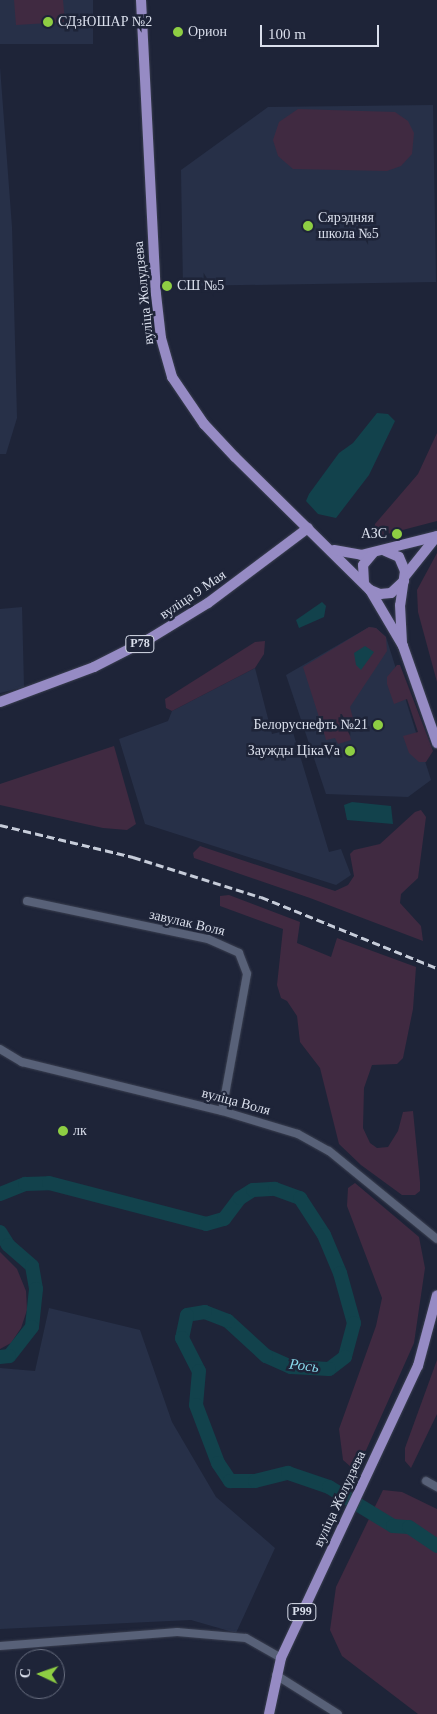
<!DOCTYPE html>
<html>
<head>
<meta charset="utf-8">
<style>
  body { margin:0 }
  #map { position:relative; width:437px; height:1714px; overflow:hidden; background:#1e2438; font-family:"Times New Roman",serif }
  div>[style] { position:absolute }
  .built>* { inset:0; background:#273048; transform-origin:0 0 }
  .green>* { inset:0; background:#402a41 }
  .water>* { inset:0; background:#12424c }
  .river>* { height:14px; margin:-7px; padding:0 7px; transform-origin:7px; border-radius:7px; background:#12424c }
  .roads { filter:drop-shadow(0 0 1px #3a3f50) drop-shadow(0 0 1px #3a3f50) }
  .minor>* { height:8px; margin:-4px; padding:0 4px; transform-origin:4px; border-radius:4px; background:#586178 }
  .major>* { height:10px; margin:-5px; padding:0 5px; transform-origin:5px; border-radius:5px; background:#968bc4 }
  .rail>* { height:2.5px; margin-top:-1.25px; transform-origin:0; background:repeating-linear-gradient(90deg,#c6ccd9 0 8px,transparent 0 12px) }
  .dots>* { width:14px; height:14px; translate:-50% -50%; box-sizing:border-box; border:2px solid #1e2438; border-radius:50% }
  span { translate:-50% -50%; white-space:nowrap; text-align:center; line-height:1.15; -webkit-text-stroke:5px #1e2438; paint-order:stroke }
  .shield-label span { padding:1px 4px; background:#1e2438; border:1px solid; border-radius:4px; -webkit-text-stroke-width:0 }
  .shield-label { font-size:12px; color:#dadfec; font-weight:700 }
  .poi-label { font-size:14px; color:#dadfec }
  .left { translate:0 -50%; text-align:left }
  .right { translate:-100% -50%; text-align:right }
  .street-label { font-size:14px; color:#dadfec }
  .water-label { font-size:15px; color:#88d8ea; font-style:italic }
  .north { position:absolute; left:15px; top:1649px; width:50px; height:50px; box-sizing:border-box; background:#1e2438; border:1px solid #696f80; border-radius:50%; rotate:273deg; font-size:14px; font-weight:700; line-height:20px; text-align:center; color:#dadfec }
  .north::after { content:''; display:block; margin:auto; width:18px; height:22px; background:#8ece43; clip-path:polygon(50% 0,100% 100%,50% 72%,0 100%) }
  .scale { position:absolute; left:260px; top:25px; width:119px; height:22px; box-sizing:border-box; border:2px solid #dadfec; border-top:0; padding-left:6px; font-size:15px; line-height:18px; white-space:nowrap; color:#dadfec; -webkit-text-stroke:4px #1e2438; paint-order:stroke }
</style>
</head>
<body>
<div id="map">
  <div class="built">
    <div style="left:0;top:0;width:93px;height:44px"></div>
    <div style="clip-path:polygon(0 67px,12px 227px,17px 418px,6px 454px,0 454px)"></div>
    <div style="clip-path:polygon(433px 105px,436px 282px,183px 286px,181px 170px,268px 107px)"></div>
    <div style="clip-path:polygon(22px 607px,24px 687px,0 693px,0 609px)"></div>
    <div style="clip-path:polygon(369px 627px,376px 628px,386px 637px,431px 780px,408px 797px,326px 794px,286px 675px)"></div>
    <div style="clip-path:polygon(255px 668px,272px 734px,292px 729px,329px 852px,341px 849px,351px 875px,336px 885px,145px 824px,119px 739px,168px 721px,172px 711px)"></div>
    <div style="clip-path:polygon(49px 1308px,140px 1330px,172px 1422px,216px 1497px,275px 1548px,236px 1633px,191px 1620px,0 1629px,0 1368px,35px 1371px)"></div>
  </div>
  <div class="green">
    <div style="clip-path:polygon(14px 0,63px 0,65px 22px,16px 25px)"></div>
    <div style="clip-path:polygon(298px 109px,395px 112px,408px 121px,414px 133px,412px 154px,401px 166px,387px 171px,293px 169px,278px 156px,273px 140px,279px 122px)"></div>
    <div style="clip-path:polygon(437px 433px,437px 521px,372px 538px,375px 524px,418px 474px)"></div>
    <div style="clip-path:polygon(437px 553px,437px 682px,418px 612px,417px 590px)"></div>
    <div style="clip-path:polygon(369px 627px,376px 628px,386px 637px,387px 651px,350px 707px,355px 726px,348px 728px,351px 740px,338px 744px,335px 738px,326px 740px,325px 736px,303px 667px)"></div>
    <div style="clip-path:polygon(265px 641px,264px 654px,255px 668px,172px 711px,166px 708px,165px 699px,255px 642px)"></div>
    <div style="clip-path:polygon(397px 665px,400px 665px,433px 751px,426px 762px,419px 762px,409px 753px,403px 736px,418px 732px,407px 699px,394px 704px,387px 684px,387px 677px)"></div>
    <div style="clip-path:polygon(114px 746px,136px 824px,127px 830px,103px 828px,0 805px,0 784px)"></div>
    <div style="clip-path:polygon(421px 810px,426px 817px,418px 878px,401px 894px,400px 903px,421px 926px,423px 941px,310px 898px,194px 858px,193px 853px,200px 846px,335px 891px,348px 885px,354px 876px,350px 854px,354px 850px,380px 844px,415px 812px)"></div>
    <div style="clip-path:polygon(229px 895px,300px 922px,297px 943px,331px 957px,337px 938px,416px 967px,413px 1009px,403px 1058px,397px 1064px,372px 1065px,364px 1088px,363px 1128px,370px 1143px,377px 1148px,388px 1147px,398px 1131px,403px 1112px,413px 1111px,420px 1182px,420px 1191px,415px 1195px,402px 1195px,361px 1165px,339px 1144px,320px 1068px,300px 1042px,297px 1016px,287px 1001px,281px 998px,277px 985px,283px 929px,220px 906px,220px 896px)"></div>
    <div style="clip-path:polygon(355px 1183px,419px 1237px,425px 1268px,414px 1343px,359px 1466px,351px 1467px,343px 1460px,339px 1429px,376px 1326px,382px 1298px,347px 1206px,348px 1188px)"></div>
    <div style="clip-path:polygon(0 1252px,17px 1269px,26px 1291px,27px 1310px,21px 1328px,11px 1343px,0 1349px)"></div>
    <div style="clip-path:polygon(437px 1360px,437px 1414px,411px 1468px,405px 1461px,405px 1448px)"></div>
    <div style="clip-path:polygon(383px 1490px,402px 1492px,437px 1509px,437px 1714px,418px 1714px,342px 1656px,330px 1630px,336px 1587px)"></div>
  </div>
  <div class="water">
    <div style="clip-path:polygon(377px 413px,388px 414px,395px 421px,369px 475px,336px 518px,318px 514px,306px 501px,309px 494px,339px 453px,353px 443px)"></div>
    <div style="clip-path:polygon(322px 602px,326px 606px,324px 617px,299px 628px,296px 620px)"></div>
    <div style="clip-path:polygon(365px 646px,374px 652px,361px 670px,356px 665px,354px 653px)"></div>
    <div style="clip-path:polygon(352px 802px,391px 806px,393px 824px,347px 820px,344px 805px)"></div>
  </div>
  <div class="river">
    <div style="left:0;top:1194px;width:27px;rotate:-22deg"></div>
    <div style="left:25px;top:1184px;width:24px;rotate:-2deg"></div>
    <div style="left:49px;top:1183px;width:162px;rotate:14.6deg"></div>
    <div style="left:206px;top:1224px;width:19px;rotate:-16deg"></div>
    <div style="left:224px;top:1219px;width:26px;rotate:-53deg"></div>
    <div style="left:240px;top:1198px;width:15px;rotate:-32deg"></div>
    <div style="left:253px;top:1190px;width:22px;rotate:-3deg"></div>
    <div style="left:275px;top:1189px;width:27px;rotate:20deg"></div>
    <div style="left:300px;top:1198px;width:44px;rotate:57deg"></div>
    <div style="left:324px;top:1235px;width:41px;rotate:67.2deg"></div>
    <div style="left:340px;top:1273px;width:52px;rotate:74.4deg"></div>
    <div style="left:354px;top:1323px;width:35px;rotate:105deg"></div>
    <div style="left:345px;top:1357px;width:20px;rotate:143deg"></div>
    <div style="left:329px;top:1369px;width:38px;rotate:-177deg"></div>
    <div style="left:291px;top:1367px;width:27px;rotate:-156deg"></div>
    <div style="left:266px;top:1356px;width:52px;rotate:-137.4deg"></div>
    <div style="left:228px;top:1321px;width:25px;rotate:-159deg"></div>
    <div style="left:205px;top:1312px;width:18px;rotate:171deg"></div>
    <div style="left:187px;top:1315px;width:24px;rotate:102deg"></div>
    <div style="left:182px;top:1338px;width:37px;rotate:63deg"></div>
    <div style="left:199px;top:1371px;width:34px;rotate:95deg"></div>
    <div style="left:196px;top:1405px;width:62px;rotate:69.2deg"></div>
    <div style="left:218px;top:1463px;width:22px;rotate:56deg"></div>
    <div style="left:230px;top:1481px;width:25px"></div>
    <div style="left:255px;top:1481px;width:34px;rotate:-14deg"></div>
    <div style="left:288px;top:1473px;width:43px;rotate:18.9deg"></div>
    <div style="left:329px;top:1487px;width:75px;rotate:31.4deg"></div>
    <div style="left:393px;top:1526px;width:16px;rotate:4deg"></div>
    <div style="left:409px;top:1527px;width:34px;rotate:34deg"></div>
    <div style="left:0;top:1232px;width:15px;rotate:58deg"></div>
    <div style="left:8px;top:1245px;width:32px;rotate:41deg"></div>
    <div style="left:32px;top:1266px;width:23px;rotate:80deg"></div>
    <div style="left:36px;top:1289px;width:38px;rotate:96deg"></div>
    <div style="left:32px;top:1327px;width:37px;rotate:128deg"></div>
    <div style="left:9px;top:1356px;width:9px;rotate:174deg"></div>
  </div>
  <div class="roads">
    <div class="minor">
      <div style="left:27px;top:901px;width:185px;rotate:11.9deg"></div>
      <div style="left:208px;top:939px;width:34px;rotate:24deg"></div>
      <div style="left:239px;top:953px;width:22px;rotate:69deg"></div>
      <div style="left:247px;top:974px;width:139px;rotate:100.3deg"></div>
      <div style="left:0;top:1049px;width:26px;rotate:31deg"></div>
      <div style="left:22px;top:1062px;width:206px;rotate:13.8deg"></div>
      <div style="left:222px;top:1111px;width:79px;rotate:16.8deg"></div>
      <div style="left:298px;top:1134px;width:35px;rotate:29deg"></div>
      <div style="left:329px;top:1151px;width:139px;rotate:39.2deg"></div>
      <div style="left:426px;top:1481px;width:13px;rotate:29deg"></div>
      <div style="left:0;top:1646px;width:178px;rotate:-4.5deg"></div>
      <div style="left:177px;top:1632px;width:69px;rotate:5deg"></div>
      <div style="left:246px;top:1638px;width:40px;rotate:29.7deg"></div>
      <div style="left:276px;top:1675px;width:73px;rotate:32.2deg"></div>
    </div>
    <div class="major">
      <div style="left:141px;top:0;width:294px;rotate:87.1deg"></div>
      <div style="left:156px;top:294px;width:44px;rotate:83.5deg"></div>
      <div style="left:161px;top:338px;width:41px;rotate:74.2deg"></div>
      <div style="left:172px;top:377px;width:57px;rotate:55.8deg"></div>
      <div style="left:204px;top:424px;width:45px;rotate:46.8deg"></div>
      <div style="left:235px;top:457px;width:190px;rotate:44.6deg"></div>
      <div style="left:370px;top:590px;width:11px;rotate:22deg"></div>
      <div style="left:380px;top:594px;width:11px;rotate:-5deg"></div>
      <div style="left:391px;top:593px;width:18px;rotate:-43deg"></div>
      <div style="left:334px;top:550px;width:27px;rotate:10deg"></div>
      <div style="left:361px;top:555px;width:78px;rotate:-14deg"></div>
      <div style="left:385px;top:551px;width:15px;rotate:23deg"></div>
      <div style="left:399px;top:557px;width:15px;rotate:67deg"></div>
      <div style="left:405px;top:571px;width:34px;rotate:98deg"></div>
      <div style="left:400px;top:605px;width:38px;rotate:87deg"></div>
      <div style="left:405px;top:576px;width:51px;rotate:-51.3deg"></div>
      <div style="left:364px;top:583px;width:18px;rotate:-93deg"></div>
      <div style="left:363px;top:565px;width:16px;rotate:-50deg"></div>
      <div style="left:370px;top:590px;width:65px;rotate:59.5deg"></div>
      <div style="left:403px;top:646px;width:103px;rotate:70.7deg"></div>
      <div style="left:0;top:702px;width:100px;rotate:-20.4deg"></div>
      <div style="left:94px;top:667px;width:62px;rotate:-27deg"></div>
      <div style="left:149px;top:639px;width:69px;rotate:-31.4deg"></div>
      <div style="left:208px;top:603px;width:125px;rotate:-36.9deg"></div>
      <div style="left:269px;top:1714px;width:57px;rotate:-77.9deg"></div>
      <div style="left:281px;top:1658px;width:323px;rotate:-64.9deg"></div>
      <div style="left:418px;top:1366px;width:73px;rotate:-75deg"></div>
    </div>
  </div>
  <div class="rail">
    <div style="left:0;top:825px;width:137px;rotate:13.5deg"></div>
    <div style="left:133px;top:857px;width:134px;rotate:17.4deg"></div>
    <div style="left:261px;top:897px;width:190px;rotate:22deg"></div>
  </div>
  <div class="dots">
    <div style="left:48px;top:22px;background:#8ece43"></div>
    <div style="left:178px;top:32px;background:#8ece43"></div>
    <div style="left:308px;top:226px;background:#8ece43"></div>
    <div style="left:167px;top:286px;background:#8ece43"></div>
    <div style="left:397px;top:534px;background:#8ece43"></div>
    <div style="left:378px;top:725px;background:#8ece43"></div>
    <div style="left:350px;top:751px;background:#8ece43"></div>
    <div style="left:63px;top:1131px;background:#8ece43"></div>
  </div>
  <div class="shield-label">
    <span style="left:140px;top:644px">Р78</span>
    <span style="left:302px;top:1612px">Р99</span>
  </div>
  <div class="poi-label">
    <span class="left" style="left:58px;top:22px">СДзЮШАР №2</span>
    <span class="left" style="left:188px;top:32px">Орион</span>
    <span class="left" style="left:318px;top:226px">Сярэдняя<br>школа №5</span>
    <span class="left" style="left:177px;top:286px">СШ №5</span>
    <span class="right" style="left:387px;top:534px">АЗС</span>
    <span class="right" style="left:368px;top:725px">Белоруснефть №21</span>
    <span class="right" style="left:340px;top:751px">Заужды ЦікаVа</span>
    <span class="left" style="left:73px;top:1131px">лк</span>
  </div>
  <div class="street-label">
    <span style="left:144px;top:293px;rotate:-96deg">вуліца Жолудзева</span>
    <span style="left:193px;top:595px;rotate:-34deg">вуліца 9 Мая</span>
    <span style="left:187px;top:923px;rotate:13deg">завулак Воля</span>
    <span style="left:236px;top:1102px;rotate:15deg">вуліца Воля</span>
    <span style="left:340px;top:1499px;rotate:-65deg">вуліца Жолудзева</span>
  </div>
  <div class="water-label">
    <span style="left:304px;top:1366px;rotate:7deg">Рось</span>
  </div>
  <div class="north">С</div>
  <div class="scale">100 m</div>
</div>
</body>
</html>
